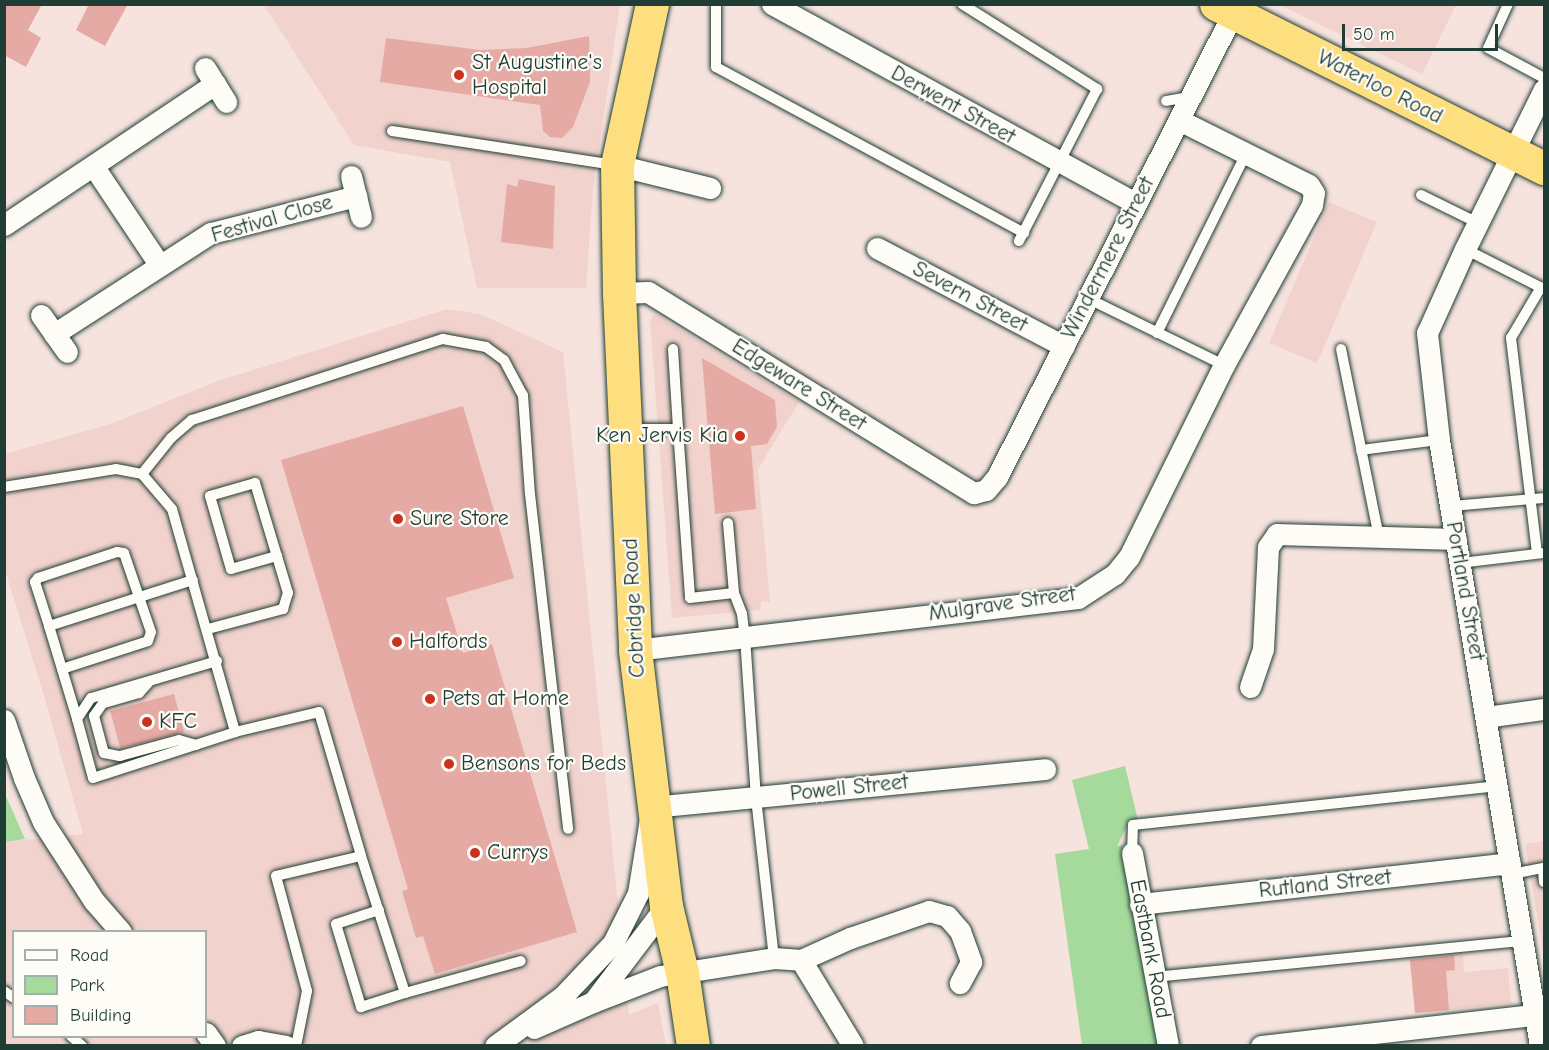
<!DOCTYPE html>
<html>
<head>
<meta charset="utf-8">
<style>
  body { margin:0 }
  #map { position:relative; width:1549px; height:1050px; overflow:hidden; background:#f6e3de; font-family:"Comic Neue",sans-serif }
  div>[style] { position:absolute }
  .built>* { inset:0; background:#f1d2cc; transform-origin:0 0 }
  .green>* { inset:0; background:#a5da9c }
  .building>* { inset:0; background:#e5aaa3; transform-origin:0 0 }
  .roads { filter:drop-shadow(0 0 2px #1f3d34) drop-shadow(0 0 2px #1f3d34) }
  .lane>* { height:10px; margin:-5px; padding:0 5px; transform-origin:5px; border-radius:5px; background:#fdfcf7 }
  .street>* { height:21px; margin:-10.5px; padding:0 10.5px; transform-origin:10.5px; border-radius:10.5px; background:#fdfcf7 }
  .highway>* { height:33px; margin:-16.5px; padding:0 16.5px; transform-origin:16.5px; border-radius:16.5px; background:#fddf80 }
  .dots>* { width:16px; height:16px; translate:-50% -50%; box-sizing:border-box; border:3px solid #fdfcf7; border-radius:50% }
  span { translate:-50% -50%; white-space:nowrap; text-align:center; line-height:1.15; -webkit-text-stroke:4.5px #fdfcf7; paint-order:stroke }
  .poi-label { font-size:22px; color:#1f3d34 }
  .left { translate:0 -50%; text-align:left }
  .right { translate:-100% -50%; text-align:right }
  .street-label { font-size:22px; color:#1f3d34 }
  .frame { position:absolute; inset:0; border:6px solid #1f3d34; pointer-events:none }
  .legend { position:absolute; left:12px; top:930px; width:195px; height:108px; box-sizing:border-box; background:#fdfcf7; border:2px solid #a4b0a9; margin:0; padding:8px 10px; list-style:none; font-size:18px; color:#1f3d34 }
  .legend li { display:flex; align-items:center; gap:12px; height:30px }
  .legend b { width:30px; border:2px solid #a4b0a9 }
  .scale { position:absolute; left:1342px; top:24px; width:156px; height:27px; box-sizing:border-box; border:3px solid #1f3d34; border-top:0; padding-left:8px; font-size:18px; line-height:21px; white-space:nowrap; color:#1f3d34; -webkit-text-stroke:4px #fdfcf7; paint-order:stroke }
</style>
</head>
<body>
<div id="map">
  <div class="built">
    <div style="clip-path:polygon(264px 5px,620px 5px,593px 188px,586px 288px,477px 288px,450px 162px,354px 145px)"></div>
    <div style="clip-path:polygon(1280px 5px,1456px 4px,1456px 5px,1422px 74px)"></div>
    <div style="left:1329px;top:202px;width:52px;height:153px;rotate:23deg"></div>
    <div style="clip-path:polygon(evenodd,447px 309px,480px 314px,563px 352px,629px 1015px,658px 1003px,666px 1045px,5px 1045px,5px 842px,83px 834px,45px 699px,5px 570px,4px 454px,111px 424px,218px 381px,447px 309px,14px 932px,206px 932px,206px 1036px,14px 1036px,14px 932px)"></div>
    <div style="clip-path:polygon(655px 314px,799px 402px,758px 469px,770px 602px,761px 601px,760px 610px,672px 618px,650px 320px)"></div>
    <div style="clip-path:polygon(1544px 841px,1544px 956px,1525px 844px)"></div>
    <div style="clip-path:polygon(1463px 950px,1464px 972px,1508px 968px,1511px 1003px,1415px 1013px,1409px 955px)"></div>
  </div>
  <div class="green">
    <div style="clip-path:polygon(1125px 766px,1138px 820px,1129px 822px,1117px 846px,1126px 845px,1158px 1045px,1082px 1045px,1055px 854px,1089px 849px,1072px 780px)"></div>
    <div style="clip-path:polygon(5px 794px,25px 839px,5px 842px)"></div>
  </div>
  <div class="building">
    <div style="clip-path:polygon(4px 4px,42px 4px,28px 30px,41px 38px,26px 67px,4px 55px)"></div>
    <div style="clip-path:polygon(89px 4px,128px 4px,105px 46px,76px 30px)"></div>
    <div style="clip-path:polygon(589px 36px,590px 82px,573px 127px,562px 138px,550px 137px,543px 131px,540px 105px,380px 82px,386px 38px,480px 50px,527px 48px)"></div>
    <div style="clip-path:polygon(519px 179px,555px 186px,553px 249px,501px 242px,507px 184px,517px 187px)"></div>
    <div style="clip-path:polygon(702px 358px,775px 400px,777px 427px,767px 444px,751px 446px,756px 509px,715px 514px)"></div>
    <div style="clip-path:polygon(463px 406px,514px 578px,446px 598px,463px 653px,492px 644px,577px 932px,435px 974px,423px 936px,416px 938px,402px 891px,408px 889px,281px 460px)"></div>
    <div style="left:174px;top:694px;width:39px;height:66px;rotate:75deg"></div>
    <div style="clip-path:polygon(1454px 955px,1455px 970px,1446px 971px,1449px 1010px,1415px 1013px,1410px 960px)"></div>
  </div>
  <div class="roads">
    <div class="lane">
      <div style="left:716px;top:4px;width:63px;rotate:90deg"></div>
      <div style="left:716px;top:67px;width:350px;rotate:28.3deg"></div>
      <div style="left:962px;top:4px;width:160px;rotate:32.2deg"></div>
      <div style="left:1097px;top:89px;width:171px;rotate:117.2deg"></div>
      <div style="left:1508px;top:4px;width:48px;rotate:114.4deg"></div>
      <div style="left:1488px;top:48px;width:64px;rotate:28.2deg"></div>
      <div style="left:1166px;top:101px;width:23px;rotate:-10deg"></div>
      <div style="left:392px;top:131px;width:225px;rotate:8.7deg"></div>
      <div style="left:1421px;top:195px;width:64px;rotate:26.2deg"></div>
      <div style="left:1465px;top:249px;width:89px;rotate:26.9deg"></div>
      <div style="left:1089px;top:299px;width:150px;rotate:26.1deg"></div>
      <div style="left:1157px;top:333px;width:200px;rotate:-63.6deg"></div>
      <div style="left:673px;top:349px;width:80px;rotate:86.4deg"></div>
      <div style="left:1341px;top:349px;width:192px;rotate:78.6deg"></div>
      <div style="left:629px;top:429px;width:49px"></div>
      <div style="left:678px;top:429px;width:169px;rotate:85.9deg"></div>
      <div style="left:690px;top:598px;width:44px;rotate:-6.5deg"></div>
      <div style="left:1361px;top:450px;width:79px;rotate:-7.3deg"></div>
      <div style="left:142px;top:474px;width:46px;rotate:49.4deg"></div>
      <div style="left:172px;top:509px;width:232px;rotate:74.2deg"></div>
      <div style="left:235px;top:732px;width:86px;rotate:-13.4deg"></div>
      <div style="left:319px;top:712px;width:150px;rotate:73.7deg"></div>
      <div style="left:361px;top:856px;width:87px;rotate:166.8deg"></div>
      <div style="left:276px;top:876px;width:119px;rotate:74.9deg"></div>
      <div style="left:307px;top:991px;width:56px;rotate:101.3deg"></div>
      <div style="left:4px;top:487px;width:113px;rotate:-9.1deg"></div>
      <div style="left:116px;top:469px;width:26px;rotate:11deg"></div>
      <div style="left:142px;top:474px;width:46px;rotate:-51.1deg"></div>
      <div style="left:171px;top:438px;width:28px;rotate:-41deg"></div>
      <div style="left:192px;top:420px;width:264px;rotate:-17.9deg"></div>
      <div style="left:443px;top:339px;width:44px;rotate:10.5deg"></div>
      <div style="left:486px;top:347px;width:22px;rotate:36deg"></div>
      <div style="left:504px;top:360px;width:40px;rotate:62deg"></div>
      <div style="left:523px;top:395px;width:99px;rotate:86deg"></div>
      <div style="left:530px;top:494px;width:337px;rotate:83.5deg"></div>
      <div style="left:1451px;top:506px;width:93px;rotate:-4.9deg"></div>
      <div style="left:728px;top:523px;width:70px;rotate:85.1deg"></div>
      <div style="left:734px;top:593px;width:22px;rotate:69deg"></div>
      <div style="left:742px;top:614px;width:23px;rotate:83deg"></div>
      <div style="left:745px;top:637px;width:161px;rotate:86.1deg"></div>
      <div style="left:756px;top:798px;width:161px;rotate:83.6deg"></div>
      <div style="left:1537px;top:553px;width:217px;rotate:-96.9deg"></div>
      <div style="left:1511px;top:338px;width:59px;rotate:-59.5deg"></div>
      <div style="left:1460px;top:563px;width:85px;rotate:-6.8deg"></div>
      <div style="left:49px;top:626px;width:151px;rotate:-17.7deg"></div>
      <div style="left:208px;top:629px;width:78px;rotate:-14.9deg"></div>
      <div style="left:283px;top:609px;width:17px;rotate:-73deg"></div>
      <div style="left:288px;top:593px;width:115px;rotate:-106.7deg"></div>
      <div style="left:255px;top:483px;width:47px;rotate:163.9deg"></div>
      <div style="left:210px;top:496px;width:76px;rotate:74deg"></div>
      <div style="left:231px;top:569px;width:48px;rotate:-15.8deg"></div>
      <div style="left:217px;top:661px;width:131px;rotate:163.6deg"></div>
      <div style="left:91px;top:698px;width:25px;rotate:124deg"></div>
      <div style="left:77px;top:719px;width:61px;rotate:74.8deg"></div>
      <div style="left:93px;top:778px;width:149px;rotate:-17.9deg"></div>
      <div style="left:62px;top:669px;width:90px;rotate:-18deg"></div>
      <div style="left:148px;top:641px;width:9px;rotate:-72deg"></div>
      <div style="left:151px;top:632px;width:83px;rotate:-108.9deg"></div>
      <div style="left:124px;top:553px;width:7px;rotate:-172deg"></div>
      <div style="left:117px;top:552px;width:83px;rotate:161.8deg"></div>
      <div style="left:38px;top:578px;width:5px;rotate:127deg"></div>
      <div style="left:35px;top:582px;width:46px;rotate:72.3deg"></div>
      <div style="left:49px;top:626px;width:97px;rotate:73.2deg"></div>
      <div style="left:149px;top:682px;width:15px;rotate:132deg"></div>
      <div style="left:139px;top:693px;width:37px;rotate:164deg"></div>
      <div style="left:103px;top:703px;width:16px;rotate:125deg"></div>
      <div style="left:94px;top:716px;width:38px;rotate:75deg"></div>
      <div style="left:104px;top:753px;width:16px;rotate:11deg"></div>
      <div style="left:120px;top:756px;width:61px;rotate:-15.2deg"></div>
      <div style="left:179px;top:740px;width:18px;rotate:16deg"></div>
      <div style="left:1132px;top:853px;width:28px;rotate:-88deg"></div>
      <div style="left:1133px;top:825px;width:367px;rotate:-6.1deg"></div>
      <div style="left:361px;top:856px;width:144px;rotate:72.2deg"></div>
      <div style="left:405px;top:993px;width:120px;rotate:-15.4deg"></div>
      <div style="left:1543px;top:869px;width:13px;rotate:86deg"></div>
      <div style="left:1512px;top:874px;width:33px;rotate:-11deg"></div>
      <div style="left:379px;top:910px;width:45px;rotate:162deg"></div>
      <div style="left:336px;top:924px;width:87px;rotate:73.2deg"></div>
      <div style="left:361px;top:1007px;width:46px;rotate:-17.7deg"></div>
      <div style="left:1154px;top:977px;width:371px;rotate:-5.6deg"></div>
      <div style="left:4px;top:991px;width:12px;rotate:35deg"></div>
      <div style="left:71px;top:1036px;width:15px;rotate:42deg"></div>
    </div>
    <div class="street">
      <div style="left:772px;top:4px;width:415px;rotate:28.7deg"></div>
      <div style="left:205px;top:68px;width:40px;rotate:58deg"></div>
      <div style="left:617px;top:165px;width:96px;rotate:13.9deg"></div>
      <div style="left:94px;top:167px;width:117px;rotate:56.2deg"></div>
      <div style="left:351px;top:176px;width:42px;rotate:76.3deg"></div>
      <div style="left:4px;top:225px;width:254px;rotate:-33.8deg"></div>
      <div style="left:877px;top:248px;width:211px;rotate:27.7deg"></div>
      <div style="left:619px;top:293px;width:29px;rotate:-2deg"></div>
      <div style="left:648px;top:292px;width:383px;rotate:31.7deg"></div>
      <div style="left:974px;top:493px;width:12px;rotate:-14deg"></div>
      <div style="left:986px;top:490px;width:17px;rotate:-50deg"></div>
      <div style="left:997px;top:477px;width:521px;rotate:-63.04deg"></div>
      <div style="left:41px;top:315px;width:45px;rotate:54.9deg"></div>
      <div style="left:54px;top:334px;width:187px;rotate:-32.8deg"></div>
      <div style="left:211px;top:233px;width:150px;rotate:-14.3deg"></div>
      <div style="left:635px;top:650px;width:446px;rotate:-6.7deg"></div>
      <div style="left:1078px;top:598px;width:44px;rotate:-33deg"></div>
      <div style="left:1115px;top:574px;width:22px;rotate:-51deg"></div>
      <div style="left:1129px;top:557px;width:214px;rotate:-63.7deg"></div>
      <div style="left:1224px;top:365px;width:183px;rotate:-61.2deg"></div>
      <div style="left:1312px;top:205px;width:12px;rotate:-81deg"></div>
      <div style="left:1314px;top:193px;width:9px;rotate:-122deg"></div>
      <div style="left:1309px;top:185px;width:145px;rotate:-153.4deg"></div>
      <div style="left:1250px;top:687px;width:40px;rotate:-71.1deg"></div>
      <div style="left:1263px;top:649px;width:102px;rotate:-87.2deg"></div>
      <div style="left:1268px;top:547px;width:16px;rotate:-55deg"></div>
      <div style="left:1277px;top:534px;width:179px;rotate:1.6deg"></div>
      <div style="left:1486px;top:717px;width:59px;rotate:-7.9deg"></div>
      <div style="left:4px;top:720px;width:61px;rotate:71deg"></div>
      <div style="left:24px;top:778px;width:48px;rotate:66.6deg"></div>
      <div style="left:43px;top:822px;width:94px;rotate:57.2deg"></div>
      <div style="left:94px;top:901px;width:41px;rotate:48.9deg"></div>
      <div style="left:1132px;top:853px;width:196px;rotate:79.4deg"></div>
      <div style="left:1140px;top:904px;width:372px;rotate:-6.3deg"></div>
      <div style="left:801px;top:960px;width:100px;rotate:58.8deg"></div>
      <div style="left:593px;top:1002px;width:72px;rotate:-21.2deg"></div>
      <div style="left:660px;top:976px;width:115px;rotate:-9deg"></div>
      <div style="left:774px;top:958px;width:27px;rotate:4deg"></div>
      <div style="left:801px;top:960px;width:54px;rotate:-24.2deg"></div>
      <div style="left:850px;top:938px;width:83px;rotate:-18.9deg"></div>
      <div style="left:929px;top:911px;width:19px;rotate:16deg"></div>
      <div style="left:947px;top:916px;width:20px;rotate:49deg"></div>
      <div style="left:960px;top:931px;width:33px;rotate:70deg"></div>
      <div style="left:971px;top:962px;width:24px;rotate:118deg"></div>
      <div style="left:534px;top:1028px;width:64px;rotate:-23.8deg"></div>
      <div style="left:593px;top:1002px;width:121px;rotate:-52.8deg"></div>
      <div style="left:206px;top:1033px;width:16px;rotate:55deg"></div>
      <div style="left:242px;top:1046px;width:17px;rotate:-17deg"></div>
      <div style="left:258px;top:1041px;width:28px;rotate:10deg"></div>
      <div style="left:495px;top:1046px;width:84px;rotate:-36.3deg"></div>
      <div style="left:563px;top:996px;width:73px;rotate:-46.7deg"></div>
      <div style="left:613px;top:943px;width:56px;rotate:-63.4deg"></div>
      <div style="left:638px;top:893px;width:87px;rotate:-80.8deg"></div>
      <div style="left:652px;top:807px;width:395px;rotate:-5.5deg"></div>
      <div style="left:1261px;top:1046px;width:285px;rotate:-6.5deg"></div>
      <div style="left:1540px;top:1046px;width:614px;rotate:-99.46deg"></div>
      <div style="left:1439px;top:440px;width:108px;rotate:-96.4deg"></div>
      <div style="left:1427px;top:333px;width:92px;rotate:-65.7deg"></div>
      <div style="left:1465px;top:249px;width:178px;rotate:-63.7deg"></div>
    </div>
    <div class="highway">
      <div style="left:652px;top:4px;width:165px;rotate:102.3deg"></div>
      <div style="left:617px;top:165px;width:128px;rotate:89.1deg"></div>
      <div style="left:619px;top:293px;width:357px;rotate:87.4deg"></div>
      <div style="left:635px;top:650px;width:258px;rotate:83.1deg"></div>
      <div style="left:666px;top:906px;width:68px;rotate:76.4deg"></div>
      <div style="left:682px;top:972px;width:75px;rotate:81.5deg"></div>
      <div style="left:1216px;top:4px;width:367px;rotate:26.6deg"></div>
    </div>
  </div>
  <div class="dots">
    <div style="left:459px;top:75px;background:#c8321e"></div>
    <div style="left:740px;top:436px;background:#c8321e"></div>
    <div style="left:398px;top:519px;background:#c8321e"></div>
    <div style="left:397px;top:642px;background:#c8321e"></div>
    <div style="left:430px;top:699px;background:#c8321e"></div>
    <div style="left:147px;top:722px;background:#c8321e"></div>
    <div style="left:449px;top:764px;background:#c8321e"></div>
    <div style="left:475px;top:853px;background:#c8321e"></div>
  </div>
  <div class="poi-label">
    <span class="left" style="left:472px;top:75px">St Augustine's<br>Hospital</span>
    <span class="right" style="left:728px;top:436px">Ken Jervis Kia</span>
    <span class="left" style="left:410px;top:519px">Sure Store</span>
    <span class="left" style="left:409px;top:642px">Halfords</span>
    <span class="left" style="left:442px;top:699px">Pets at Home</span>
    <span class="left" style="left:159px;top:722px">KFC</span>
    <span class="left" style="left:461px;top:764px">Bensons for Beds</span>
    <span class="left" style="left:487px;top:853px">Currys</span>
  </div>
  <div class="street-label">
    <span style="left:1380px;top:87px;rotate:27deg">Waterloo Road</span>
    <span style="left:953px;top:105px;rotate:29deg">Derwent Street</span>
    <span style="left:272px;top:219px;rotate:-16deg">Festival Close</span>
    <span style="left:1108px;top:258px;rotate:-63deg">Windermere Street</span>
    <span style="left:970px;top:297px;rotate:28deg">Severn Street</span>
    <span style="left:799px;top:385px;rotate:32deg">Edgeware Street</span>
    <span style="left:1465px;top:591px;rotate:80deg">Portland Street</span>
    <span style="left:1002px;top:604px;rotate:-8deg">Mulgrave Street</span>
    <span style="left:634px;top:608px;rotate:-93deg">Cobridge Road</span>
    <span style="left:849px;top:788px;rotate:-6deg">Powell Street</span>
    <span style="left:1325px;top:884px;rotate:-6deg">Rutland Street</span>
    <span style="left:1150px;top:949px;rotate:79deg">Eastbank Road</span>
  </div>
  <div class="frame"></div>
  <ul class="legend">
  <li><b style="height:8px;background:#fdfcf7"></b>Road</li>
  <li><b style="height:16px;background:#a5da9c"></b>Park</li>
  <li><b style="height:16px;background:#e5aaa3"></b>Building</li>
  </ul>
  <div class="scale">50 m</div>
</div>
</body>
</html>
